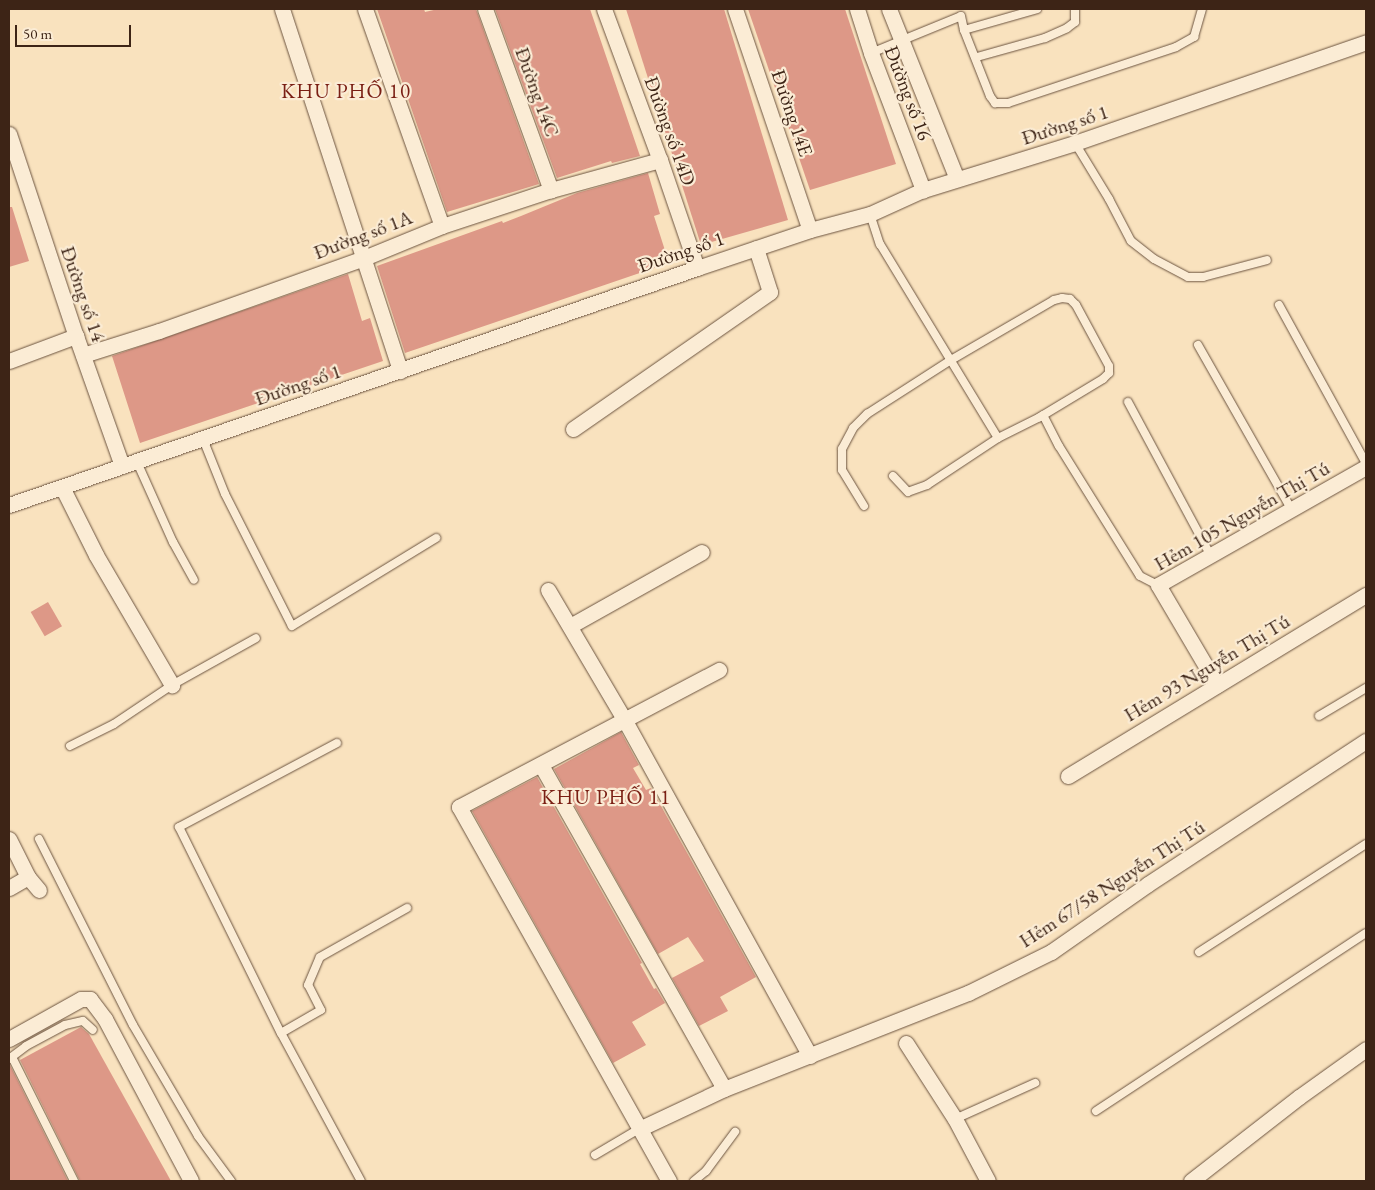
<!DOCTYPE html>
<html>
<head>
<meta charset="utf-8">
<style>
  body { margin:0 }
  #map { position:relative; width:1375px; height:1190px; overflow:hidden; background:#f9e2be; font-family:"EB Garamond",serif }
  div>[style] { position:absolute }
  .building>* { inset:0; background:#dd9887; transform-origin:0 0 }
  .roads { filter:drop-shadow(0 0 1px #6c5440) drop-shadow(0 0 1px #6c5440) }
  .service>* { height:8px; margin:-4px; padding:0 4px; transform-origin:4px; border-radius:4px; background:#fbecd5 }
  .minor>* { height:15px; margin:-7.5px; padding:0 7.5px; transform-origin:7.5px; border-radius:7.5px; background:#fbecd5 }
  span { translate:-50% -50%; white-space:nowrap; text-align:center; line-height:1.15; -webkit-text-stroke:4.5px #fbecd5; paint-order:stroke }
  .street-label { font-size:20px; color:#3d2416 }
  .neighbourhood-label { font-size:21px; color:#7a1f14; letter-spacing:1px }
  .frame { position:absolute; inset:0; border:10px solid #3d2416; pointer-events:none }
  .scale { position:absolute; left:15px; top:25px; width:116px; height:22px; box-sizing:border-box; border:2px solid #3d2416; border-top:0; padding-left:6px; font-size:15px; line-height:18px; white-space:nowrap; color:#3d2416; -webkit-text-stroke:4px #fbecd5; paint-order:stroke }
</style>
</head>
<body>
<div id="map">
  <div class="building">
    <div style="clip-path:polygon(377px 9px,424px 9px,425px 12px,438px 9px,476px 9px,539px 184px,447px 212px)"></div>
    <div style="clip-path:polygon(495px 9px,590px 9px,640px 156px,612px 163px,611px 161px,557px 178px)"></div>
    <div style="clip-path:polygon(626px 9px,724px 9px,788px 220px,701px 245px)"></div>
    <div style="clip-path:polygon(748px 9px,845px 9px,896px 164px,810px 190px)"></div>
    <div style="clip-path:polygon(648px 173px,660px 214px,654px 216px,669px 263px,405px 353px,377px 266px,502px 221px,503px 223px,521px 216px,577px 193px)"></div>
    <div style="clip-path:polygon(9px 207px,12px 207px,29px 261px,9px 267px)"></div>
    <div style="clip-path:polygon(348px 274px,362px 321px,370px 318px,383px 361px,140px 443px,112px 356px)"></div>
    <div style="left:48px;top:602px;width:28px;height:20px;rotate:60deg"></div>
    <div style="clip-path:polygon(621px 732px,639px 765px,633px 768px,646px 790px,651px 788px,756px 977px,720px 997px,728px 1011px,699px 1026px,672px 978px,704px 961px,688px 937px,658px 954px,554px 769px)"></div>
    <div style="clip-path:polygon(537px 777px,642px 963px,640px 964px,654px 989px,656px 988px,665px 1003px,632px 1022px,646px 1045px,613px 1063px,472px 811px)"></div>
    <div style="clip-path:polygon(81px 1027px,89px 1034px,171px 1181px,80px 1181px,20px 1060px)"></div>
    <div style="clip-path:polygon(10px 1065px,68px 1181px,9px 1181px)"></div>
  </div>
  <div class="roads">
    <div class="service">
      <div style="left:964px;top:30px;width:71px;rotate:68.5deg"></div>
      <div style="left:990px;top:96px;width:9px;rotate:54deg"></div>
      <div style="left:995px;top:103px;width:13px"></div>
      <div style="left:1008px;top:103px;width:177px;rotate:-18.4deg"></div>
      <div style="left:1176px;top:47px;width:21px;rotate:-29deg"></div>
      <div style="left:1194px;top:37px;width:29px;rotate:-74deg"></div>
      <div style="left:871px;top:53px;width:97px;rotate:-22.3deg"></div>
      <div style="left:961px;top:16px;width:14px;rotate:78deg"></div>
      <div style="left:964px;top:30px;width:76px;rotate:-16deg"></div>
      <div style="left:977px;top:57px;width:71px;rotate:-15.6deg"></div>
      <div style="left:1045px;top:38px;width:24px;rotate:-24deg"></div>
      <div style="left:1067px;top:28px;width:10px;rotate:-37deg"></div>
      <div style="left:1075px;top:22px;width:13px;rotate:-90deg"></div>
      <div style="left:1075px;top:143px;width:66px;rotate:58.7deg"></div>
      <div style="left:1109px;top:199px;width:47px;rotate:62.4deg"></div>
      <div style="left:1131px;top:241px;width:29px;rotate:38deg"></div>
      <div style="left:1154px;top:259px;width:38px;rotate:28deg"></div>
      <div style="left:1188px;top:277px;width:15px"></div>
      <div style="left:1203px;top:277px;width:66px;rotate:-14.9deg"></div>
      <div style="left:870px;top:214px;width:32px;rotate:72deg"></div>
      <div style="left:880px;top:244px;width:227px;rotate:58.7deg"></div>
      <div style="left:1279px;top:305px;width:180px;rotate:61.2deg"></div>
      <div style="left:1198px;top:345px;width:189px;rotate:60.4deg"></div>
      <div style="left:1128px;top:402px;width:173px;rotate:61.7deg"></div>
      <div style="left:1043px;top:415px;width:35px;rotate:63deg"></div>
      <div style="left:1059px;top:446px;width:153px;rotate:58.1deg"></div>
      <div style="left:1140px;top:576px;width:20px;rotate:27deg"></div>
      <div style="left:203px;top:439px;width:59px;rotate:68.2deg"></div>
      <div style="left:225px;top:494px;width:148px;rotate:63.1deg"></div>
      <div style="left:292px;top:626px;width:169px;rotate:-31.4deg"></div>
      <div style="left:137px;top:462px;width:88px;rotate:65.8deg"></div>
      <div style="left:173px;top:542px;width:43px;rotate:61.1deg"></div>
      <div style="left:864px;top:506px;width:42px;rotate:-121.4deg"></div>
      <div style="left:842px;top:470px;width:21px;rotate:-90deg"></div>
      <div style="left:842px;top:449px;width:24px;rotate:-62deg"></div>
      <div style="left:853px;top:428px;width:20px;rotate:-45deg"></div>
      <div style="left:867px;top:414px;width:100px;rotate:-32.7deg"></div>
      <div style="left:951px;top:360px;width:119px;rotate:-30.2deg"></div>
      <div style="left:1054px;top:300px;width:8px;rotate:-14deg"></div>
      <div style="left:1062px;top:298px;width:8px;rotate:7deg"></div>
      <div style="left:1070px;top:299px;width:8px;rotate:45deg"></div>
      <div style="left:1076px;top:305px;width:69px;rotate:61.6deg"></div>
      <div style="left:1109px;top:366px;width:7px;rotate:90deg"></div>
      <div style="left:1109px;top:373px;width:8px;rotate:135deg"></div>
      <div style="left:1103px;top:379px;width:74px;rotate:148.9deg"></div>
      <div style="left:1040px;top:417px;width:47px;rotate:153.4deg"></div>
      <div style="left:998px;top:438px;width:85px;rotate:146.5deg"></div>
      <div style="left:927px;top:485px;width:20px;rotate:160deg"></div>
      <div style="left:908px;top:492px;width:22px;rotate:-133deg"></div>
      <div style="left:1319px;top:716px;width:55px;rotate:-30.8deg"></div>
      <div style="left:337px;top:743px;width:179px;rotate:152deg"></div>
      <div style="left:179px;top:827px;width:230px;rotate:63.7deg"></div>
      <div style="left:281px;top:1033px;width:168px;rotate:61.6deg"></div>
      <div style="left:70px;top:746px;width:49px;rotate:-26.6deg"></div>
      <div style="left:114px;top:724px;width:70px;rotate:-33.9deg"></div>
      <div style="left:172px;top:685px;width:96px;rotate:-29.2deg"></div>
      <div style="left:39px;top:839px;width:208px;rotate:63.2deg"></div>
      <div style="left:133px;top:1025px;width:129px;rotate:59.6deg"></div>
      <div style="left:198px;top:1136px;width:56px;rotate:53.7deg"></div>
      <div style="left:1199px;top:952px;width:199px;rotate:-32.9deg"></div>
      <div style="left:281px;top:1033px;width:46px;rotate:-29.9deg"></div>
      <div style="left:321px;top:1010px;width:28px;rotate:-117deg"></div>
      <div style="left:308px;top:985px;width:30px;rotate:-67deg"></div>
      <div style="left:320px;top:957px;width:100px;rotate:-29.4deg"></div>
      <div style="left:12px;top:1057px;width:139px;rotate:63.4deg"></div>
      <div style="left:9px;top:1059px;width:21px;rotate:-37deg"></div>
      <div style="left:26px;top:1046px;width:44px;rotate:-28.3deg"></div>
      <div style="left:65px;top:1025px;width:18px;rotate:-13deg"></div>
      <div style="left:83px;top:1021px;width:13px;rotate:42deg"></div>
      <div style="left:1096px;top:1111px;width:323px;rotate:-33.4deg"></div>
      <div style="left:955px;top:1119px;width:88px;rotate:-24.2deg"></div>
      <div style="left:595px;top:1155px;width:51px;rotate:-30.6deg"></div>
      <div style="left:694px;top:1181px;width:16px;rotate:-40deg"></div>
      <div style="left:706px;top:1171px;width:49px;rotate:-53.4deg"></div>
    </div>
    <div class="minor">
      <div style="left:282px;top:9px;width:381px;rotate:71.9deg"></div>
      <div style="left:365px;top:9px;width:230px;rotate:70.5deg"></div>
      <div style="left:485px;top:9px;width:193px;rotate:70deg"></div>
      <div style="left:604px;top:9px;width:161px;rotate:69.7deg"></div>
      <div style="left:660px;top:160px;width:114px;rotate:71.1deg"></div>
      <div style="left:735px;top:9px;width:233px;rotate:71.3deg"></div>
      <div style="left:857px;top:9px;width:46px;rotate:72.3deg"></div>
      <div style="left:871px;top:53px;width:147px;rotate:69.2deg"></div>
      <div style="left:889px;top:9px;width:183px;rotate:68.2deg"></div>
      <div style="left:9px;top:134px;width:213px;rotate:71.7deg"></div>
      <div style="left:76px;top:336px;width:138px;rotate:70.5deg"></div>
      <div style="left:83px;top:355px;width:80px;rotate:-17.5deg"></div>
      <div style="left:159px;top:331px;width:218px;rotate:-19.6deg"></div>
      <div style="left:364px;top:258px;width:84px;rotate:-22.3deg"></div>
      <div style="left:442px;top:226px;width:115px;rotate:-18.3deg"></div>
      <div style="left:551px;top:190px;width:113px;rotate:-15.4deg"></div>
      <div style="left:9px;top:361px;width:72px;rotate:-20.5deg"></div>
      <div style="left:573px;top:429px;width:240px;rotate:-34.8deg"></div>
      <div style="left:770px;top:292px;width:46px;rotate:-107.7deg"></div>
      <div style="left:62px;top:487px;width:76px;rotate:63.4deg"></div>
      <div style="left:96px;top:555px;width:151px;rotate:59.7deg"></div>
      <div style="left:9px;top:505px;width:728px;rotate:-19.01deg"></div>
      <div style="left:697px;top:268px;width:119px;rotate:-18.6deg"></div>
      <div style="left:810px;top:230px;width:62px;rotate:-14.9deg"></div>
      <div style="left:870px;top:214px;width:58px;rotate:-24.4deg"></div>
      <div style="left:923px;top:190px;width:159px;rotate:-17.2deg"></div>
      <div style="left:1075px;top:143px;width:308px;rotate:-19.1deg"></div>
      <div style="left:548px;top:590px;width:150px;rotate:59.5deg"></div>
      <div style="left:624px;top:719px;width:385px;rotate:61.1deg"></div>
      <div style="left:570px;top:626px;width:151px;rotate:-29.3deg"></div>
      <div style="left:1217px;top:685px;width:116px;rotate:-120.5deg"></div>
      <div style="left:1158px;top:585px;width:239px;rotate:-29.6deg"></div>
      <div style="left:541px;top:765px;width:372px;rotate:60.5deg"></div>
      <div style="left:1068px;top:776px;width:349px;rotate:-31.3deg"></div>
      <div style="left:9px;top:839px;width:42px;rotate:63.4deg"></div>
      <div style="left:28px;top:877px;width:17px;rotate:50deg"></div>
      <div style="left:9px;top:888px;width:22px;rotate:-30deg"></div>
      <div style="left:9px;top:1039px;width:82px;rotate:-29.1deg"></div>
      <div style="left:81px;top:999px;width:9px"></div>
      <div style="left:90px;top:999px;width:25px;rotate:53deg"></div>
      <div style="left:105px;top:1019px;width:183px;rotate:62deg"></div>
      <div style="left:906px;top:1043px;width:90px;rotate:57.2deg"></div>
      <div style="left:955px;top:1119px;width:70px;rotate:62deg"></div>
      <div style="left:639px;top:1129px;width:94px;rotate:-25.2deg"></div>
      <div style="left:724px;top:1089px;width:262px;rotate:-21.5deg"></div>
      <div style="left:968px;top:993px;width:93px;rotate:-26.3deg"></div>
      <div style="left:1051px;top:952px;width:118px;rotate:-35deg"></div>
      <div style="left:1148px;top:884px;width:261px;rotate:-33.3deg"></div>
      <div style="left:669px;top:1181px;width:429px;rotate:-119.3deg"></div>
      <div style="left:459px;top:807px;width:294px;rotate:-27.8deg"></div>
      <div style="left:1191px;top:1181px;width:137px;rotate:-37.9deg"></div>
      <div style="left:1299px;top:1097px;width:82px;rotate:-35.6deg"></div>
    </div>
  </div>
  <div class="street-label">
    <span style="left:537px;top:92px;rotate:70deg">Đường 14C</span>
    <span style="left:908px;top:93px;rotate:69deg">Đường số 16</span>
    <span style="left:792px;top:113px;rotate:71deg">Đường 14E</span>
    <span style="left:1065px;top:125px;rotate:-18deg">Đường số 1</span>
    <span style="left:670px;top:131px;rotate:70deg">Đường số 14D</span>
    <span style="left:363px;top:235px;rotate:-21deg">Đường số 1A</span>
    <span style="left:681px;top:252px;rotate:-19deg">Đường số 1</span>
    <span style="left:83px;top:294px;rotate:71deg">Đường số 14</span>
    <span style="left:298px;top:385px;rotate:-19deg">Đường số 1</span>
    <span style="left:1242px;top:516px;rotate:-30deg">Hẻm 105 Nguyễn Thị Tú</span>
    <span style="left:1207px;top:668px;rotate:-31deg">Hẻm 93 Nguyễn Thị Tú</span>
    <span style="left:1112px;top:884px;rotate:-33deg">Hẻm 67/58 Nguyễn Thị Tú</span>
  </div>
  <div class="neighbourhood-label">
    <span style="left:346px;top:91px">KHU PHỐ 10</span>
    <span style="left:606px;top:797px">KHU PHỐ 11</span>
  </div>
  <div class="frame"></div>
  <div class="scale">50 m</div>
</div>
</body>
</html>
